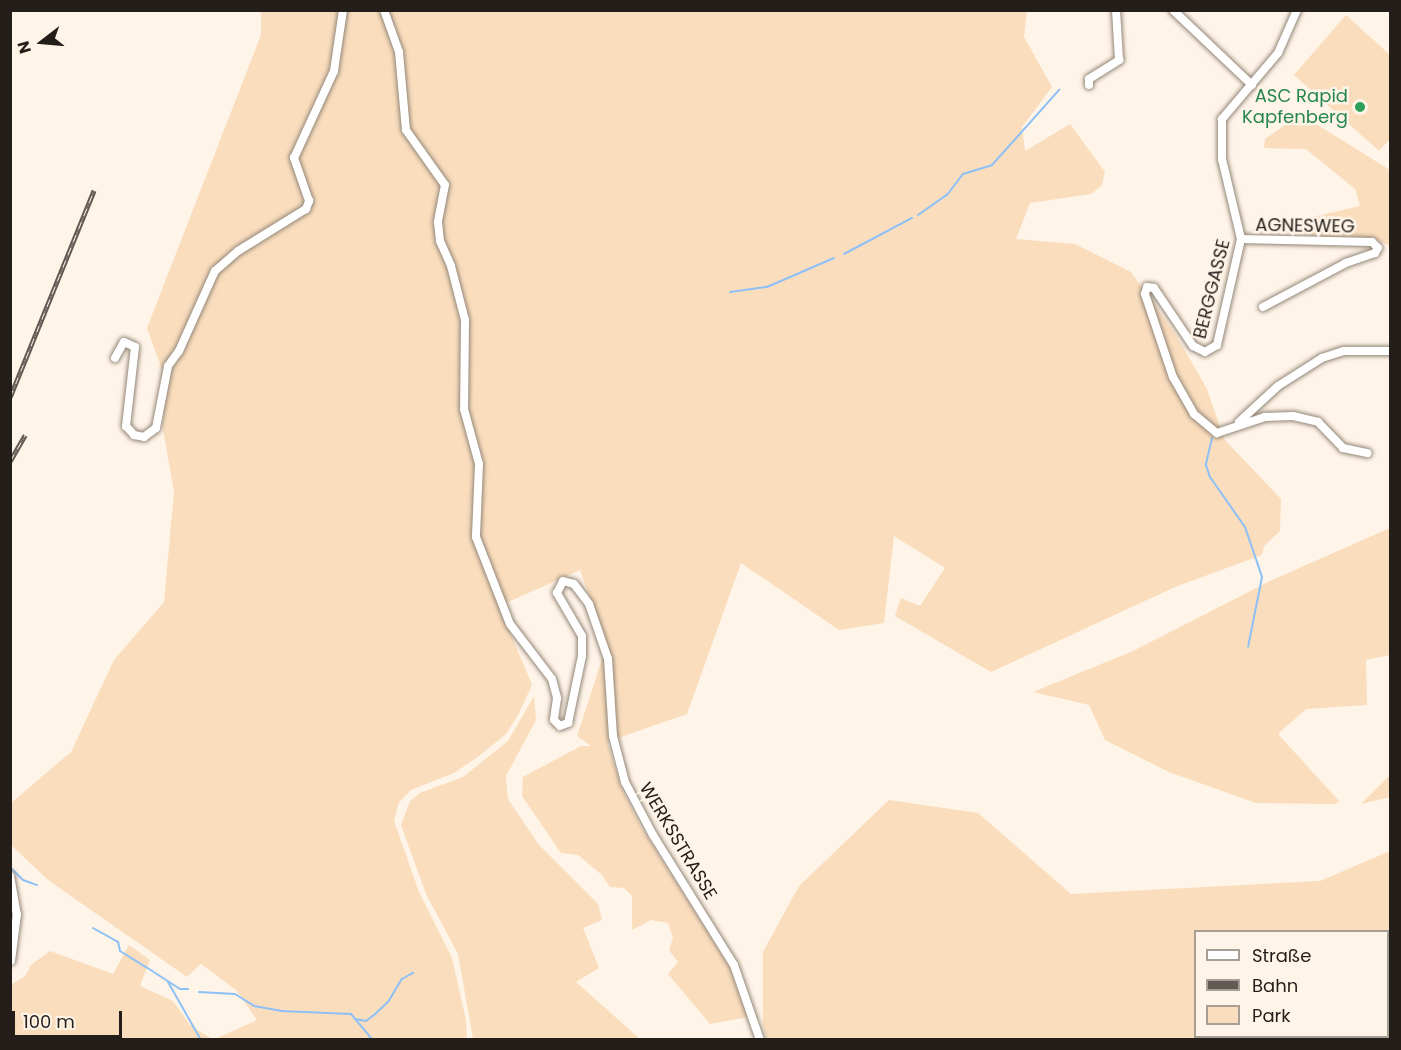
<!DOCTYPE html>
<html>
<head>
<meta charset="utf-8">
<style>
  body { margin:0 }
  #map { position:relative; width:1401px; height:1050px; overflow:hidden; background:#fff4e8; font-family:Poppins,sans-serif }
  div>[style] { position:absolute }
  .green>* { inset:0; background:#faddbd }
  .stream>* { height:2px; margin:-1px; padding:0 1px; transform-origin:1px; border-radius:1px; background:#8dc0f6 }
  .roads { filter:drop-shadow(0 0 2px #938779) drop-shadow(0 0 2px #938779) }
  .minor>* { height:8px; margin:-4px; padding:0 4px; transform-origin:4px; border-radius:4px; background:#fff }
  .rail>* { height:4.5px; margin-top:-2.25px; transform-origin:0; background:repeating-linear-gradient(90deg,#fff4e8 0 7px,#615a53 0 14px); box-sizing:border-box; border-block:2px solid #615a53 }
  .dots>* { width:16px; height:16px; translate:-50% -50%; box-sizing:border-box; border:3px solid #fff4e8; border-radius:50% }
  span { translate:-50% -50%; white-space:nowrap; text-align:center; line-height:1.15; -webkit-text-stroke:5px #fff4e8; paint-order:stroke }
  .leisure-label { font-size:18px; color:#27864d }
  .right { translate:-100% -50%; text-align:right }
  .street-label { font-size:18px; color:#231e19 }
  .frame { position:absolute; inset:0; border:12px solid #231e19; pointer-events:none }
  .legend { position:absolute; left:1194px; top:930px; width:195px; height:108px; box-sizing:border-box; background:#fff4e8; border:2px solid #a79e95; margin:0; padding:8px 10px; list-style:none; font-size:18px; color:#231e19 }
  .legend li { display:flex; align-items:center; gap:12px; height:30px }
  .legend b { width:30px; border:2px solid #a79e95 }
  .north { position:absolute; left:12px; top:12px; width:60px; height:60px; -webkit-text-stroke:4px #fff4e8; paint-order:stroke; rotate:254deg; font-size:16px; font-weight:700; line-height:24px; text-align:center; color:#231e19 }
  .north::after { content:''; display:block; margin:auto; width:21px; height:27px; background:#231e19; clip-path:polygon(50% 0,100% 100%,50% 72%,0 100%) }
  .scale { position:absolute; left:12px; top:1011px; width:110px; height:27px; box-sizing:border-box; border:3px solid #231e19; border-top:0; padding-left:8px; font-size:18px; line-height:21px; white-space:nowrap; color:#231e19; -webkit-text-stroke:4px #fff4e8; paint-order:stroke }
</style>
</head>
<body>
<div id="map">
  <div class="green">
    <div style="clip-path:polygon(261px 11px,1027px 11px,1024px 37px,1052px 87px,1022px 127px,1025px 151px,1070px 124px,1105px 172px,1102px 185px,1091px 194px,1030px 203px,1016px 239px,1075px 244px,1131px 272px,1174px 332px,1207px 389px,1224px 439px,1281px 499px,1280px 531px,1264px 546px,1262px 555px,1175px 587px,991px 672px,895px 616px,901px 598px,920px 606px,945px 568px,894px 536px,884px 623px,839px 630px,741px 563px,687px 714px,609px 741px,608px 745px,622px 789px,640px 825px,729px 966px,748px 1017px,710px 1024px,668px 974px,678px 962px,669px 950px,673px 938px,668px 923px,651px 920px,632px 930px,632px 896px,624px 888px,610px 887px,602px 875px,578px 855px,561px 853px,522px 796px,523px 777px,581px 746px,591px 746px,577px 736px,607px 644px,580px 570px,499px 606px,532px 685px,518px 715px,506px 734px,479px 756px,454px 773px,411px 790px,399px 802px,394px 821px,419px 892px,452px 958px,466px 1020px,467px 1039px,215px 1039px,257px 1020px,236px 990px,201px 964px,187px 977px,48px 880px,11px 845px,11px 803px,71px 752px,114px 660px,164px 602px,174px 492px,163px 429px,166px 381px,147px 328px,261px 35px)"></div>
    <div style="clip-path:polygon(1346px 15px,1390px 55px,1390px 139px,1379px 151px,1294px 75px)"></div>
    <div style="clip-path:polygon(1308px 119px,1390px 170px,1390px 246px,1376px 239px,1293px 234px,1295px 221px,1360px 206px,1355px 189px,1306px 149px,1264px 148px,1265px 139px,1289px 122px)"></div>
    <div style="clip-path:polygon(1390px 528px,1390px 655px,1366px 660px,1367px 705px,1306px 709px,1278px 734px,1339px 801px,1335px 804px,1256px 803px,1169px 772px,1105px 740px,1089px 705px,1033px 692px,1133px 651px,1270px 581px)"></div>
    <div style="clip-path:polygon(534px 696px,536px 720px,506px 776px,508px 799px,539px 845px,598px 904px,602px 920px,583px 928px,599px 968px,576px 982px,640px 1039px,473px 1039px,458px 954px,426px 894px,401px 825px,410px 801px,420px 793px,463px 777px,508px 741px)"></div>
    <div style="clip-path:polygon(1390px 775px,1390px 797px,1361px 804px)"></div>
    <div style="clip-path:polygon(evenodd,889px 800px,978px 813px,1071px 894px,1320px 881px,1390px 851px,1390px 1039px,767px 1039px,763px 1025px,763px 952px,799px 886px,889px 800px,1196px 932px,1388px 932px,1388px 1036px,1196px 1036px,1196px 932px)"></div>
    <div style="clip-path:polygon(129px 945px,150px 960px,140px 986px,173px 1001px,190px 1025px,212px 1039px,11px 1039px,11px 985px,25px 976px,31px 965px,50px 951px,113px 974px)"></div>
  </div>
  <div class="stream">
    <div style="left:918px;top:215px;width:35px;rotate:-35deg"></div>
    <div style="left:947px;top:195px;width:26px;rotate:-53deg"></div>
    <div style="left:963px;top:174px;width:30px;rotate:-17deg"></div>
    <div style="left:992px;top:165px;width:101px;rotate:-48.2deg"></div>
    <div style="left:844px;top:254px;width:77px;rotate:-27.9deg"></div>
    <div style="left:730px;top:292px;width:37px;rotate:-8deg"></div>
    <div style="left:767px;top:287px;width:73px;rotate:-23.4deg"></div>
    <div style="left:1212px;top:438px;width:28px;rotate:103deg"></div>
    <div style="left:1206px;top:465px;width:13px;rotate:72deg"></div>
    <div style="left:1210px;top:477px;width:61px;rotate:55deg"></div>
    <div style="left:1245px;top:527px;width:53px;rotate:71.2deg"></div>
    <div style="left:1262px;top:577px;width:71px;rotate:101.3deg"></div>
    <div style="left:10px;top:867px;width:18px;rotate:45deg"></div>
    <div style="left:23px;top:880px;width:15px;rotate:20deg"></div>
    <div style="left:93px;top:928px;width:29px;rotate:29deg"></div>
    <div style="left:118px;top:942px;width:9px;rotate:77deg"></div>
    <div style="left:120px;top:951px;width:31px;rotate:32deg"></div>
    <div style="left:146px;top:967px;width:40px;rotate:32.9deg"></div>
    <div style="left:180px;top:989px;width:8px"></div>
    <div style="left:168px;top:982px;width:67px;rotate:60.4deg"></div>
    <div style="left:199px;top:992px;width:36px;rotate:3deg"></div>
    <div style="left:235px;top:994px;width:22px;rotate:32deg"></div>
    <div style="left:254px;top:1006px;width:27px;rotate:10deg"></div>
    <div style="left:281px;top:1011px;width:70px;rotate:2.5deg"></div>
    <div style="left:351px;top:1014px;width:34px;rotate:50deg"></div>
    <div style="left:356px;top:1019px;width:10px;rotate:11deg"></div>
    <div style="left:366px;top:1021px;width:10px;rotate:-37deg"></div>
    <div style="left:374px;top:1015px;width:19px;rotate:-43deg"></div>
    <div style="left:388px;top:1002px;width:27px;rotate:-59deg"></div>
    <div style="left:402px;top:979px;width:13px;rotate:-29deg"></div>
  </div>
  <div class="roads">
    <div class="minor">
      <div style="left:384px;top:10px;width:45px;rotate:70.3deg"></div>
      <div style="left:399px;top:52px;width:78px;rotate:84.9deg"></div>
      <div style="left:406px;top:130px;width:67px;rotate:54.7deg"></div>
      <div style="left:445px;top:185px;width:38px;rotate:101deg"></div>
      <div style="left:438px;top:222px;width:19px;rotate:84deg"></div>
      <div style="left:440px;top:241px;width:27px;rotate:66deg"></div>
      <div style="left:451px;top:266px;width:56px;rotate:75.5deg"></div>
      <div style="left:465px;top:320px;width:89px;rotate:90.6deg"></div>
      <div style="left:464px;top:409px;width:57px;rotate:74.7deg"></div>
      <div style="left:479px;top:464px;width:73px;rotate:92.4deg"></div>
      <div style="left:476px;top:537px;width:93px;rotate:68.7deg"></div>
      <div style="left:510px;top:624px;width:69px;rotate:52.6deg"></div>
      <div style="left:552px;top:679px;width:20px;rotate:75deg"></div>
      <div style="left:557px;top:698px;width:22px;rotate:98deg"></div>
      <div style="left:554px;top:720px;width:8px;rotate:45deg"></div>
      <div style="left:560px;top:726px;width:9px;rotate:-21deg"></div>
      <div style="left:568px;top:723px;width:68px;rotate:-78.2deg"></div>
      <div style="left:582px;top:656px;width:20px;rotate:-90deg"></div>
      <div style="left:582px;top:636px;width:50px;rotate:-120.2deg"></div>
      <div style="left:557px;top:593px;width:13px;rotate:-63deg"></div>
      <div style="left:563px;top:581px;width:11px;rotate:15deg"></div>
      <div style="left:574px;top:584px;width:25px;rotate:53deg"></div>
      <div style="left:589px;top:604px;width:58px;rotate:70.9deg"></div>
      <div style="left:608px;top:659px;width:77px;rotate:86.3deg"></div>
      <div style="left:613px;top:736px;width:48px;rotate:75.4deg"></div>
      <div style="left:625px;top:782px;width:60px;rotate:62.2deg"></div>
      <div style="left:653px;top:835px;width:153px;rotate:58.1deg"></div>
      <div style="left:734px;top:965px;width:79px;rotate:70.9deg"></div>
      <div style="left:1173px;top:10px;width:109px;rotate:43.5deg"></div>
      <div style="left:1297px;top:10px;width:47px;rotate:113.8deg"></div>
      <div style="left:1278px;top:53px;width:87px;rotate:130.3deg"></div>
      <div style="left:1222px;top:119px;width:40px;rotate:90deg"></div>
      <div style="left:1222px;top:159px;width:82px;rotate:76.6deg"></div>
      <div style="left:1241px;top:239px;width:109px;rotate:102.8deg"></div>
      <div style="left:1217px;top:345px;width:14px;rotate:150deg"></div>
      <div style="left:1205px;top:352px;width:13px;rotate:-153deg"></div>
      <div style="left:1193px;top:346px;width:70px;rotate:-123.9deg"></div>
      <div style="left:1154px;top:288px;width:7px;rotate:-172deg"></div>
      <div style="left:1147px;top:287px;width:7px;rotate:106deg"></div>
      <div style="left:1145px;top:294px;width:88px;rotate:71.4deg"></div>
      <div style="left:1173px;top:377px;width:43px;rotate:60.4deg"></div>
      <div style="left:1194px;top:414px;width:30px;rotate:40deg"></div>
      <div style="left:1217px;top:433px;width:51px;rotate:-18.4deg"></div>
      <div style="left:1265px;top:417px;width:28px;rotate:-2deg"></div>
      <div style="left:1293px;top:416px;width:26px;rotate:13deg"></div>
      <div style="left:1318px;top:422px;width:36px;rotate:46deg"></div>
      <div style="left:1343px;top:448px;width:25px;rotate:12deg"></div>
      <div style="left:1089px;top:85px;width:6px;rotate:-90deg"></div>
      <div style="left:1089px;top:79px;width:36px;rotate:-32deg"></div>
      <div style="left:1119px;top:60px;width:50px;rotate:-93.4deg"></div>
      <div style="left:1241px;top:239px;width:131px;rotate:1.3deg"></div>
      <div style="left:1372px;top:242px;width:8px;rotate:45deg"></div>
      <div style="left:1378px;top:248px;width:6px;rotate:121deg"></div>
      <div style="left:1375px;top:253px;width:31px;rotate:161deg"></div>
      <div style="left:1346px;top:263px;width:94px;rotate:152.1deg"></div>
      <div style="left:115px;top:358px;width:18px;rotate:-61deg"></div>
      <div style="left:124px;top:342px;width:12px;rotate:24deg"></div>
      <div style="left:135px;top:347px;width:80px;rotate:96.5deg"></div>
      <div style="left:126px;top:426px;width:12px;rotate:48deg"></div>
      <div style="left:134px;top:435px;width:10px;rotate:11deg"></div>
      <div style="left:144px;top:437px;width:15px;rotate:-37deg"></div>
      <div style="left:156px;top:428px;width:63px;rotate:-79deg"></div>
      <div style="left:168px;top:366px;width:19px;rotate:-54deg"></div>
      <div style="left:179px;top:351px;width:88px;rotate:-65.8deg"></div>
      <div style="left:215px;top:271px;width:30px;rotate:-41deg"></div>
      <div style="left:238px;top:251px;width:80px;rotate:-31.7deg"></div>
      <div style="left:306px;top:209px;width:9px;rotate:-69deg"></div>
      <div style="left:309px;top:201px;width:46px;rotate:-109.2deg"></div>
      <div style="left:294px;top:158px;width:96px;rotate:-65.3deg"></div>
      <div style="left:334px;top:71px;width:62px;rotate:-81.6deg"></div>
      <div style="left:1239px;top:422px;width:53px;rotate:-42.7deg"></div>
      <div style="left:1278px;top:386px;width:52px;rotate:-32.5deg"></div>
      <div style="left:1322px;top:358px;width:23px;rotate:-18deg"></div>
      <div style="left:1344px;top:351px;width:46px"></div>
      <div style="left:10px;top:876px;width:39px;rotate:80deg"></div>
      <div style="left:17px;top:914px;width:47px;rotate:97.3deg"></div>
    </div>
  </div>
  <div class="rail">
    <div style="left:10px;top:397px;width:223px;rotate:-67.9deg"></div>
    <div style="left:10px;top:461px;width:30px;rotate:-60deg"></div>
  </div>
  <div class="dots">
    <div style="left:1360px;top:107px;background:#2e9e5b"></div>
  </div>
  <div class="leisure-label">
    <span class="right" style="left:1348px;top:107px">ASC Rapid<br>Kapfenberg</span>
  </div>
  <div class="street-label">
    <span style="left:1305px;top:226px;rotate:1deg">AGNESWEG</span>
    <span style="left:1212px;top:289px;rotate:-76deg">BERGGASSE</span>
    <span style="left:678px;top:841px;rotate:59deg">WERKSSTRASSE</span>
  </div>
  <div class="frame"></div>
  <ul class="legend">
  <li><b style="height:8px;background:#fff"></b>Straße</li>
  <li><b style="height:8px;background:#615a53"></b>Bahn</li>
  <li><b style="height:16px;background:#faddbd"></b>Park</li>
  </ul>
  <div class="north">N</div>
  <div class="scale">100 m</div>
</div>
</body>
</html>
